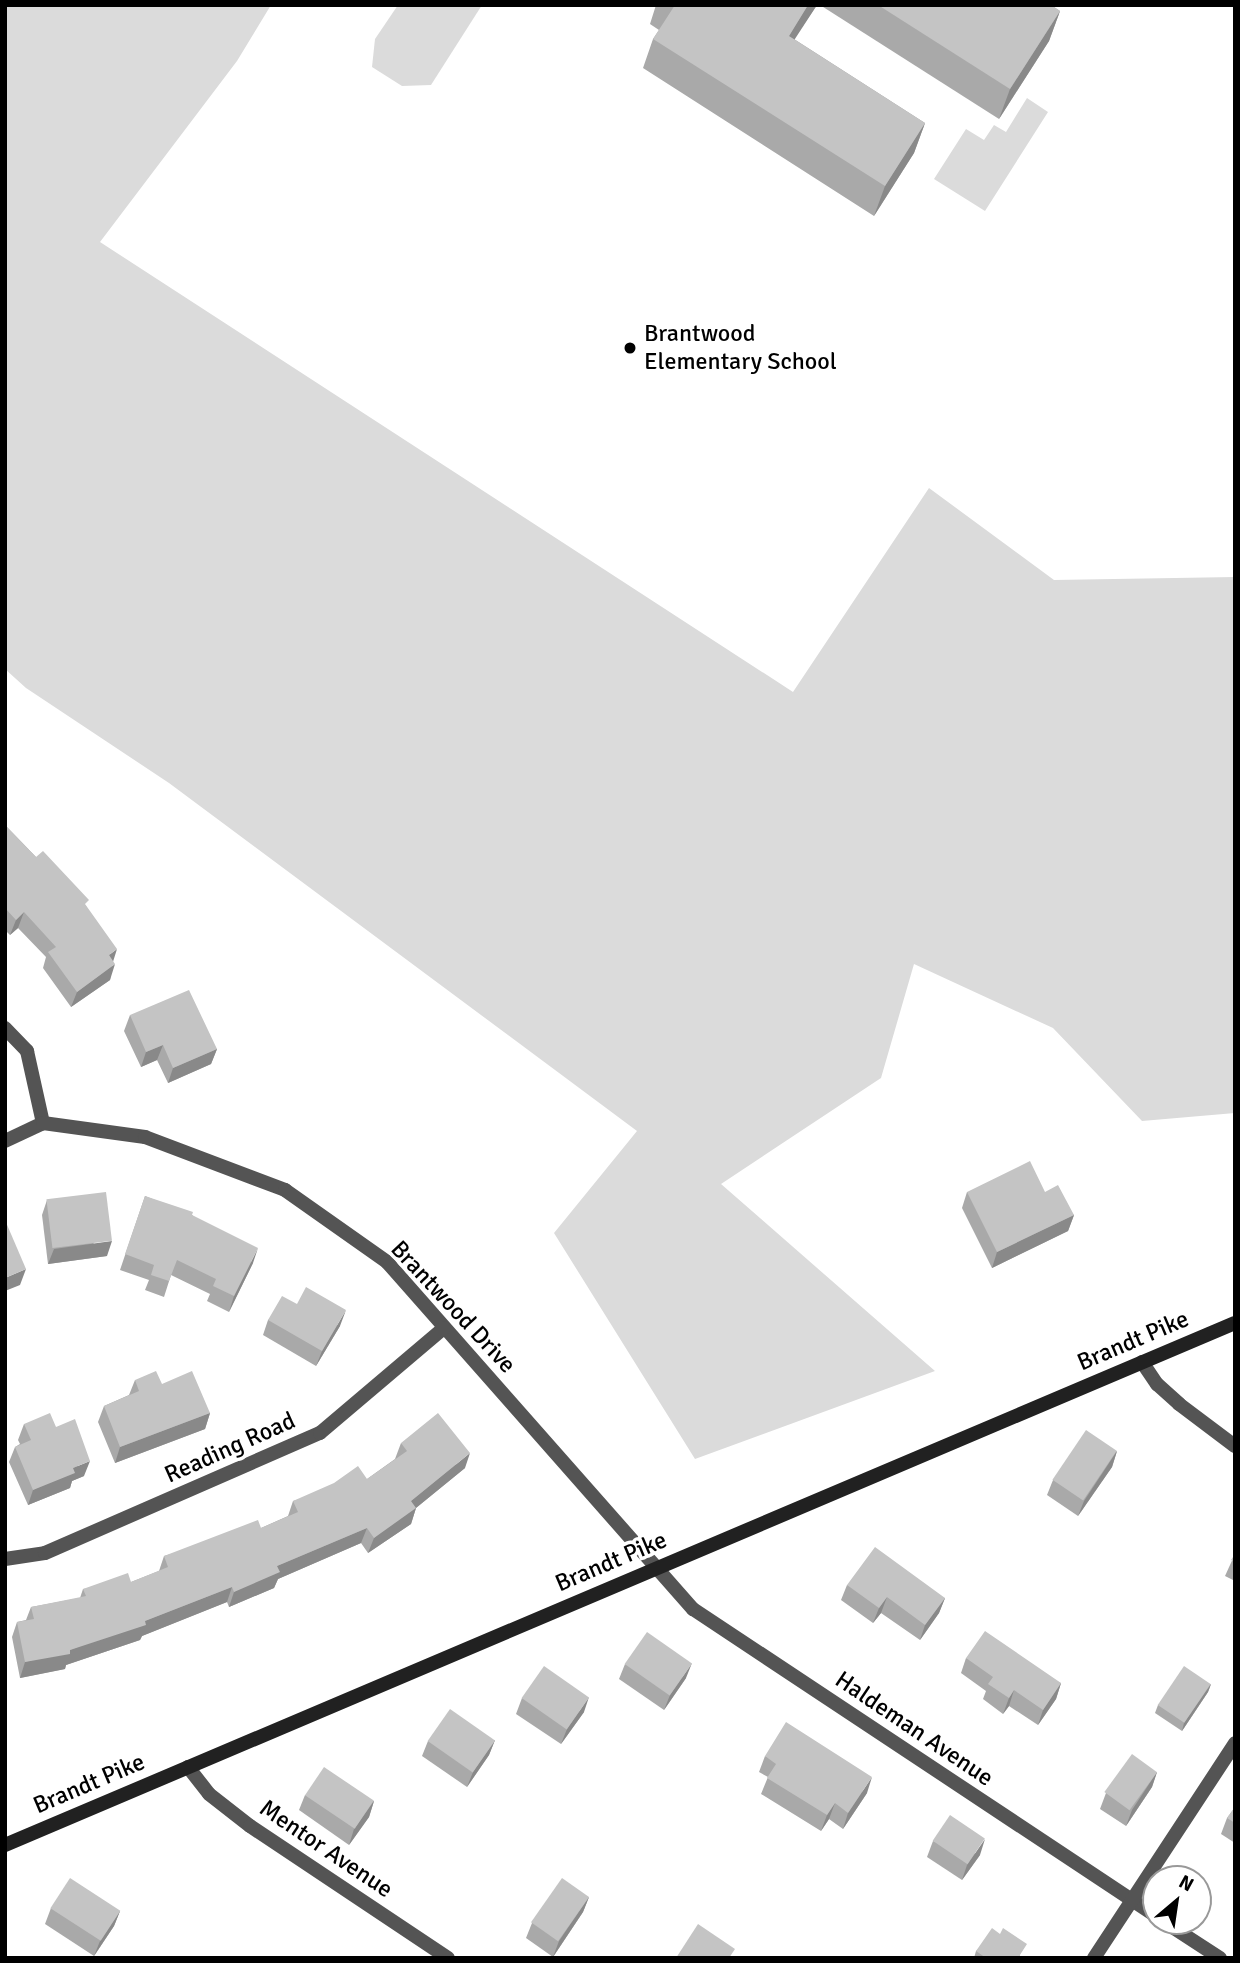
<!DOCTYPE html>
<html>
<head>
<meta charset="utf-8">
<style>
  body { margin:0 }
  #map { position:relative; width:1240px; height:1963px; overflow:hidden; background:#fff; font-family:Signika,sans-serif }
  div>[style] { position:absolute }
  .green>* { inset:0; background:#dbdbdb }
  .street>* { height:14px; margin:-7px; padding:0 7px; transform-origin:7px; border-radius:7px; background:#545454 }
  .secondary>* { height:14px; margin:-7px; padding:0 7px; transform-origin:7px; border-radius:7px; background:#212121 }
  .wall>* { inset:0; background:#a9a9a9 }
  .shaded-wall>* { inset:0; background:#898989 }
  .building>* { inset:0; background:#c4c4c4; transform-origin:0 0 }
  .dots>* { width:19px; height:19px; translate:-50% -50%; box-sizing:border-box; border:4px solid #fff; border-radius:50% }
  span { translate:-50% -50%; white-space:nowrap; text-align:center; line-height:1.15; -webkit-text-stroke:7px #fff; paint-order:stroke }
  .poi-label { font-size:24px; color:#000 }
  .left { translate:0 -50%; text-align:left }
  .street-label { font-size:24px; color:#000 }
  .frame { position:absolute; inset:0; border:7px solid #000; pointer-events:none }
  .north { position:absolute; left:1142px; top:1865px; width:70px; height:70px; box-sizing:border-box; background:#fff; border:2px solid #999; border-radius:50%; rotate:29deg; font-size:19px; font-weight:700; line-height:28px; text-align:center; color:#000 }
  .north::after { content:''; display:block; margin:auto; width:24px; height:32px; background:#000; clip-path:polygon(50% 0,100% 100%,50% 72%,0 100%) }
</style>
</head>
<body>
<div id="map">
  <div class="green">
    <div style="clip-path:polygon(5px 5px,271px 5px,237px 61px,100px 242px,793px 692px,929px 488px,1054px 580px,1235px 577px,1235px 1113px,1142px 1121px,1053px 1028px,914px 964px,881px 1078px,721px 1184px,935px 1371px,695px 1459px,554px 1233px,637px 1131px,169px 783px,26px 688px,5px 669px)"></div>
    <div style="clip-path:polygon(398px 5px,482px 5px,431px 85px,402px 86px,372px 67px,375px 39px)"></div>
    <div style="clip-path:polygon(1027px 98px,1048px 112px,985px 211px,934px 179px,966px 129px,984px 140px,994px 125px,1006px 132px)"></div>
  </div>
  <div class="street">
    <div style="left:5px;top:1028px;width:32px;rotate:46deg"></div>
    <div style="left:27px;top:1051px;width:74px;rotate:77.5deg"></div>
    <div style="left:5px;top:1141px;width:42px;rotate:-25.3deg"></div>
    <div style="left:43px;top:1123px;width:103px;rotate:7.8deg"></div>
    <div style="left:145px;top:1137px;width:150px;rotate:20.7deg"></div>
    <div style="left:285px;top:1190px;width:125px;rotate:35.2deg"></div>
    <div style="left:387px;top:1262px;width:463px;rotate:48.6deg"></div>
    <div style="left:693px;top:1609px;width:556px;rotate:33.55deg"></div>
    <div style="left:1142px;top:1362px;width:27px;rotate:56deg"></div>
    <div style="left:1157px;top:1384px;width:30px;rotate:42deg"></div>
    <div style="left:1179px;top:1404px;width:70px;rotate:36.9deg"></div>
    <div style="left:5px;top:1559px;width:40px;rotate:-8.5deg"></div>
    <div style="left:45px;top:1553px;width:300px;rotate:-23.6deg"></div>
    <div style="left:320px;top:1433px;width:162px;rotate:-40.3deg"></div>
    <div style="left:188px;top:1767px;width:34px;rotate:52deg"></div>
    <div style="left:209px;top:1794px;width:52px;rotate:38deg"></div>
    <div style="left:250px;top:1826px;width:238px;rotate:33.7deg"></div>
    <div style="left:1163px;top:1921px;width:68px;rotate:33deg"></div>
    <div style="left:1094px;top:1958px;width:257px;rotate:-56.7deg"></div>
  </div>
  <div class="secondary">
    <div style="left:5px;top:1845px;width:1336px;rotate:-23deg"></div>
  </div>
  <div class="wall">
    <div style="clip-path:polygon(656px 5px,817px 5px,794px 39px,925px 123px,914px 153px,874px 216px,643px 68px,653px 39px,659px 30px,650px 24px)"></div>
    <div style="clip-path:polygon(820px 5px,1051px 5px,1060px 11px,1049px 41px,999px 119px)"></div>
    <div style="clip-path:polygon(5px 825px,36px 857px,86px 906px,113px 961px,110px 980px,71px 1007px,43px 968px,46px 957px,18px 928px,10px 935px,5px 930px)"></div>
    <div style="clip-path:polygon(130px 1015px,217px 1049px,211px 1064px,168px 1083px,157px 1060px,141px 1067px,124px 1031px)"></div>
    <div style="clip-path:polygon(967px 1192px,1045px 1192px,1074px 1215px,1068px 1231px,992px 1268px,962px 1208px)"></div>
    <div style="clip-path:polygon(145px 1196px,192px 1215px,253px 1263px,229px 1312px,207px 1301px,210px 1294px,171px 1275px,164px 1297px,145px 1290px,149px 1280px,120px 1270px)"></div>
    <div style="clip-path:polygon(47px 1200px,107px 1256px,48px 1264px,42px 1215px)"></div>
    <div style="clip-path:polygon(297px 1304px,340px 1326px,316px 1366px,263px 1335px,268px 1320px)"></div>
    <div style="clip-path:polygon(135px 1380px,162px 1384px,210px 1413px,205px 1429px,115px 1463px,98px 1422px,104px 1406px,129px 1395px)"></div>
    <div style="clip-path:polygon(24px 1424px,56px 1427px,84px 1476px,72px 1481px,70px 1488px,28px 1505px,9px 1462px,15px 1447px,20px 1444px,18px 1440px)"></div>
    <div style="clip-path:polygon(401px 1443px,465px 1468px,416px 1508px,411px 1524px,368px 1553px,361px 1543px,278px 1579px,274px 1588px,229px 1607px,227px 1602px,142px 1636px,140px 1640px,66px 1665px,65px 1669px,20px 1678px,12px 1637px,17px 1622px,26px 1620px,31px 1607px,80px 1598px,83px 1589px,131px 1582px,159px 1571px,164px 1556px,261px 1528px,288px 1516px,293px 1501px,367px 1479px,395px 1459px)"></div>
    <div style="clip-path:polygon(1117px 1451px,1112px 1467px,1078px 1516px,1047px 1495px,1053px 1480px)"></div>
    <div style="clip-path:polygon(1235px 1554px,1235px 1581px,1225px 1576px)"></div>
    <div style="clip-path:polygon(847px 1585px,945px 1598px,939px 1613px,920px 1640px,881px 1613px,873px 1623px,841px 1600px)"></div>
    <div style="clip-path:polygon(966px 1658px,1061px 1683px,1056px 1699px,1038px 1725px,1009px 1706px,1003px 1714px,983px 1699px,986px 1691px,961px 1673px)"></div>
    <div style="clip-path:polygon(625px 1664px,686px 1678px,664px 1710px,619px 1679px)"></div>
    <div style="clip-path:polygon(1211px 1684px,1208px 1692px,1182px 1731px,1155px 1713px,1158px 1705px)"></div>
    <div style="clip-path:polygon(522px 1698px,584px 1712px,561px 1744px,516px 1714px)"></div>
    <div style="clip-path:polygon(495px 1740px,489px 1755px,467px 1787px,422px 1756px,428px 1741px)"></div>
    <div style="clip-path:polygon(765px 1756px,867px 1793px,843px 1829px,829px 1819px,821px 1831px,761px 1794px,768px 1777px,759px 1772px)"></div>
    <div style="clip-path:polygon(1157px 1772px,1152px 1787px,1126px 1826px,1100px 1809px,1106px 1793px)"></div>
    <div style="clip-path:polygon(305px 1795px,374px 1801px,369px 1817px,349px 1845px,299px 1810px)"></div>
    <div style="clip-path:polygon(1235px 1807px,1235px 1843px,1221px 1834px,1227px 1818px)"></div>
    <div style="clip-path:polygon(933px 1841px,980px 1855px,962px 1880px,927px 1857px)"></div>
    <div style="clip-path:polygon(589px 1897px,583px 1912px,553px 1957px,526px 1938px,532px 1923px)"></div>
    <div style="clip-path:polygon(51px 1908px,120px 1911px,114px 1926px,94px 1956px,45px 1924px)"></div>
    <div style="clip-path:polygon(1000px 1934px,1022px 1958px,974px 1958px,976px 1951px)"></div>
  </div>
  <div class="shaded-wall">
    <div style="clip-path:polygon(808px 5px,817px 5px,778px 65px,789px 36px)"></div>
    <div style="clip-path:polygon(1060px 11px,1049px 41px,999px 119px,1010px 89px)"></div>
    <div style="clip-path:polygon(925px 123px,914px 153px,874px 216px,885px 186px)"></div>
    <div style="clip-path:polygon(24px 912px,18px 928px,10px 935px,16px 920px)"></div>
    <div style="clip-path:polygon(117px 949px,112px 965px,109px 955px)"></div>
    <div style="clip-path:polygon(115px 964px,110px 980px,71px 1007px,77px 992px)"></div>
    <div style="clip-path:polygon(163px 1045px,157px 1060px,141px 1067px,146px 1052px)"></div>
    <div style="clip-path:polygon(217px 1049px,211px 1064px,168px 1083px,173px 1068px)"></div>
    <div style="clip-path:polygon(1074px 1215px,1068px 1231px,992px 1268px,997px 1252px)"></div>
    <div style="clip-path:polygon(112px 1241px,107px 1256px,48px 1264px,54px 1249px)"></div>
    <div style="clip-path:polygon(258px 1248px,253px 1263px,229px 1312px,234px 1296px)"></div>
    <div style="clip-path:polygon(26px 1269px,20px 1285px,5px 1291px,5px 1278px)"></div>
    <div style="clip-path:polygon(346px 1310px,340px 1326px,316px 1366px,322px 1351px)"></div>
    <div style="clip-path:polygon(210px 1413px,205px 1429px,115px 1463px,120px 1447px)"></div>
    <div style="clip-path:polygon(1117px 1451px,1112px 1467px,1078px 1516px,1084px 1501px)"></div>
    <div style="clip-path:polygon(470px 1453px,465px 1468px,411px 1512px,416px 1508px,411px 1524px,368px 1553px,374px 1538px,411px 1501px)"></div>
    <div style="clip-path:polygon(90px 1461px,84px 1476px,72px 1481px,70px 1488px,28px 1505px,33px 1490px,73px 1468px)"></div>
    <div style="clip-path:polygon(367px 1528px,361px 1543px,278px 1579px,274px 1588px,229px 1607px,234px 1592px,277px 1566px)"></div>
    <div style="clip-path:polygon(232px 1587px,227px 1602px,142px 1636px,140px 1640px,66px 1665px,65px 1669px,20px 1678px,25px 1662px,70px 1650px)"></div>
    <div style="clip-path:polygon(887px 1597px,881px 1613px,873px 1623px,879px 1608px)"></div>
    <div style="clip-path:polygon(945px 1598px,939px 1613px,920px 1640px,925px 1625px)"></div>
    <div style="clip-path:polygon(692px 1663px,686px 1678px,664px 1710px,670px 1695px)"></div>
    <div style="clip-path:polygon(1061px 1683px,1056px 1699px,1038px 1725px,1043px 1710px)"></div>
    <div style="clip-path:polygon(1211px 1684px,1208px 1692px,1182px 1731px,1184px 1723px)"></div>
    <div style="clip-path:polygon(1014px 1690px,1009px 1706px,1003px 1714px,1009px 1698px)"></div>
    <div style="clip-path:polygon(589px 1697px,584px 1712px,561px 1744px,567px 1729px)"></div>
    <div style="clip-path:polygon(495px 1740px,489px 1755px,467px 1787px,473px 1772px)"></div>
    <div style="clip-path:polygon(1157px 1772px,1152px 1787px,1126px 1826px,1132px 1810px)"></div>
    <div style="clip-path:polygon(872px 1777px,867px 1793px,843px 1829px,848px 1813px)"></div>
    <div style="clip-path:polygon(374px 1801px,369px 1817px,349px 1845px,354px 1829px)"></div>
    <div style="clip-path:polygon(835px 1803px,829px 1819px,821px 1831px,827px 1815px)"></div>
    <div style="clip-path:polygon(985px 1839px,980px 1855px,962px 1880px,967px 1865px)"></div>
    <div style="clip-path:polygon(589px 1897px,583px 1912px,553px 1957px,559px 1941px)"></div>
    <div style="clip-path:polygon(120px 1911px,114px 1926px,94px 1956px,100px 1941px)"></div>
  </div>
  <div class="building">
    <div style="clip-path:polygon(675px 5px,808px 5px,789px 36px,925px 123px,885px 186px,653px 39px)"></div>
    <div style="clip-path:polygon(878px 5px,1051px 5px,1060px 11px,1010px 89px)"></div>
    <div style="clip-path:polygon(5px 825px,36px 857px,43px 851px,89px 900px,85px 904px,117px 949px,109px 955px,115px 964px,77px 992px,48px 952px,56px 947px,24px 912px,16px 920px,5px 908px)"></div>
    <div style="clip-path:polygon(189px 990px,217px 1049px,173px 1068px,163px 1045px,146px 1052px,130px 1015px)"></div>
    <div style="clip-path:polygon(1030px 1161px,1045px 1192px,1058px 1185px,1074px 1215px,997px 1252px,967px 1192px)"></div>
    <div style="left:106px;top:1192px;width:49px;height:60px;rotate:83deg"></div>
    <div style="clip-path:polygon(145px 1196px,193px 1212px,192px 1215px,258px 1248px,234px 1296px,213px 1286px,216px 1279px,177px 1260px,169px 1281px,151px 1275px,154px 1265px,125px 1254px)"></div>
    <div style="clip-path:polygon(5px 1220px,26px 1269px,5px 1278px)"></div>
    <div style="clip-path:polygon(306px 1287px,346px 1310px,322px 1351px,268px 1320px,282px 1296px,297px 1304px)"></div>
    <div style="clip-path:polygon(156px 1371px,162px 1384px,192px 1371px,210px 1413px,120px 1447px,104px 1406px,139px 1391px,135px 1380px)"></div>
    <div style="clip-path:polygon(50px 1413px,56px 1427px,75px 1419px,90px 1461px,73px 1468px,75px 1473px,33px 1490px,15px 1447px,31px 1440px,24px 1424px)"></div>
    <div style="clip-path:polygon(438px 1413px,470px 1453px,411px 1501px,416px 1508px,374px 1538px,367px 1528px,277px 1566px,280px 1572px,234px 1592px,232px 1587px,145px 1621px,146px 1625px,70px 1650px,70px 1654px,25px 1662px,17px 1622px,34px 1619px,31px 1607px,86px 1596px,83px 1589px,128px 1573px,131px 1582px,168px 1567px,164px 1556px,258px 1520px,261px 1528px,298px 1512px,293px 1501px,334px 1483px,358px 1466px,367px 1479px,407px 1451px,401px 1443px)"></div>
    <div style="left:1086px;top:1430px;width:37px;height:60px;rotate:34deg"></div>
    <div style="clip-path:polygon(875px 1547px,945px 1598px,925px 1625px,887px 1597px,879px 1608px,847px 1585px)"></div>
    <div style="clip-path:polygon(1235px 1554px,1235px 1562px,1231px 1560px)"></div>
    <div style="clip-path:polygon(985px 1631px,1061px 1683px,1043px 1710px,1014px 1690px,1009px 1698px,988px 1684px,993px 1677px,966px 1658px)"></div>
    <div style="left:647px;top:1632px;width:55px;height:39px;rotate:35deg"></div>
    <div style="left:544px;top:1666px;width:55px;height:39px;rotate:35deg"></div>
    <div style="left:1184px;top:1666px;width:32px;height:47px;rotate:34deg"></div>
    <div style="left:450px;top:1709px;width:55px;height:39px;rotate:35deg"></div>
    <div style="clip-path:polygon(786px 1722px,872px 1777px,848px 1813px,835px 1803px,827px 1815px,767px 1778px,776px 1764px,765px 1756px)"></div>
    <div style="left:1132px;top:1754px;width:31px;height:47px;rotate:36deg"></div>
    <div style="left:324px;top:1767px;width:60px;height:34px;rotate:34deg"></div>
    <div style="clip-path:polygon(1235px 1807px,1235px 1823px,1227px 1818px)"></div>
    <div style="left:950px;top:1815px;width:42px;height:31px;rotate:34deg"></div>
    <div style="left:70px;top:1878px;width:60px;height:36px;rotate:33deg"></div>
    <div style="left:562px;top:1878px;width:33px;height:54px;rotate:35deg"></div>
    <div style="clip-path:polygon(698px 1924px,735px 1949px,729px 1958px,676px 1958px)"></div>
    <div style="clip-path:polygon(992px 1928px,1000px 1934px,1003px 1928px,1027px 1944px,1018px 1958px,986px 1958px,976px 1951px)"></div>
  </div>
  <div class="dots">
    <div style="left:630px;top:348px;background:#000"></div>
  </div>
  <div class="poi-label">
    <span class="left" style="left:644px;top:348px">Brantwood<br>Elementary School</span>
  </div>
  <div class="street-label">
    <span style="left:453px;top:1307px;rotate:47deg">Brantwood Drive</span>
    <span style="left:1133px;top:1341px;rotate:-23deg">Brandt Pike</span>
    <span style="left:230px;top:1448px;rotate:-24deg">Reading Road</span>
    <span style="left:611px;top:1562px;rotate:-23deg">Brandt Pike</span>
    <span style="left:914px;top:1729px;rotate:34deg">Haldeman Avenue</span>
    <span style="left:89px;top:1784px;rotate:-23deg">Brandt Pike</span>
    <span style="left:326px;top:1849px;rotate:34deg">Mentor Avenue</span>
  </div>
  <div class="frame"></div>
  <div class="north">N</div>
</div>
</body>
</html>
